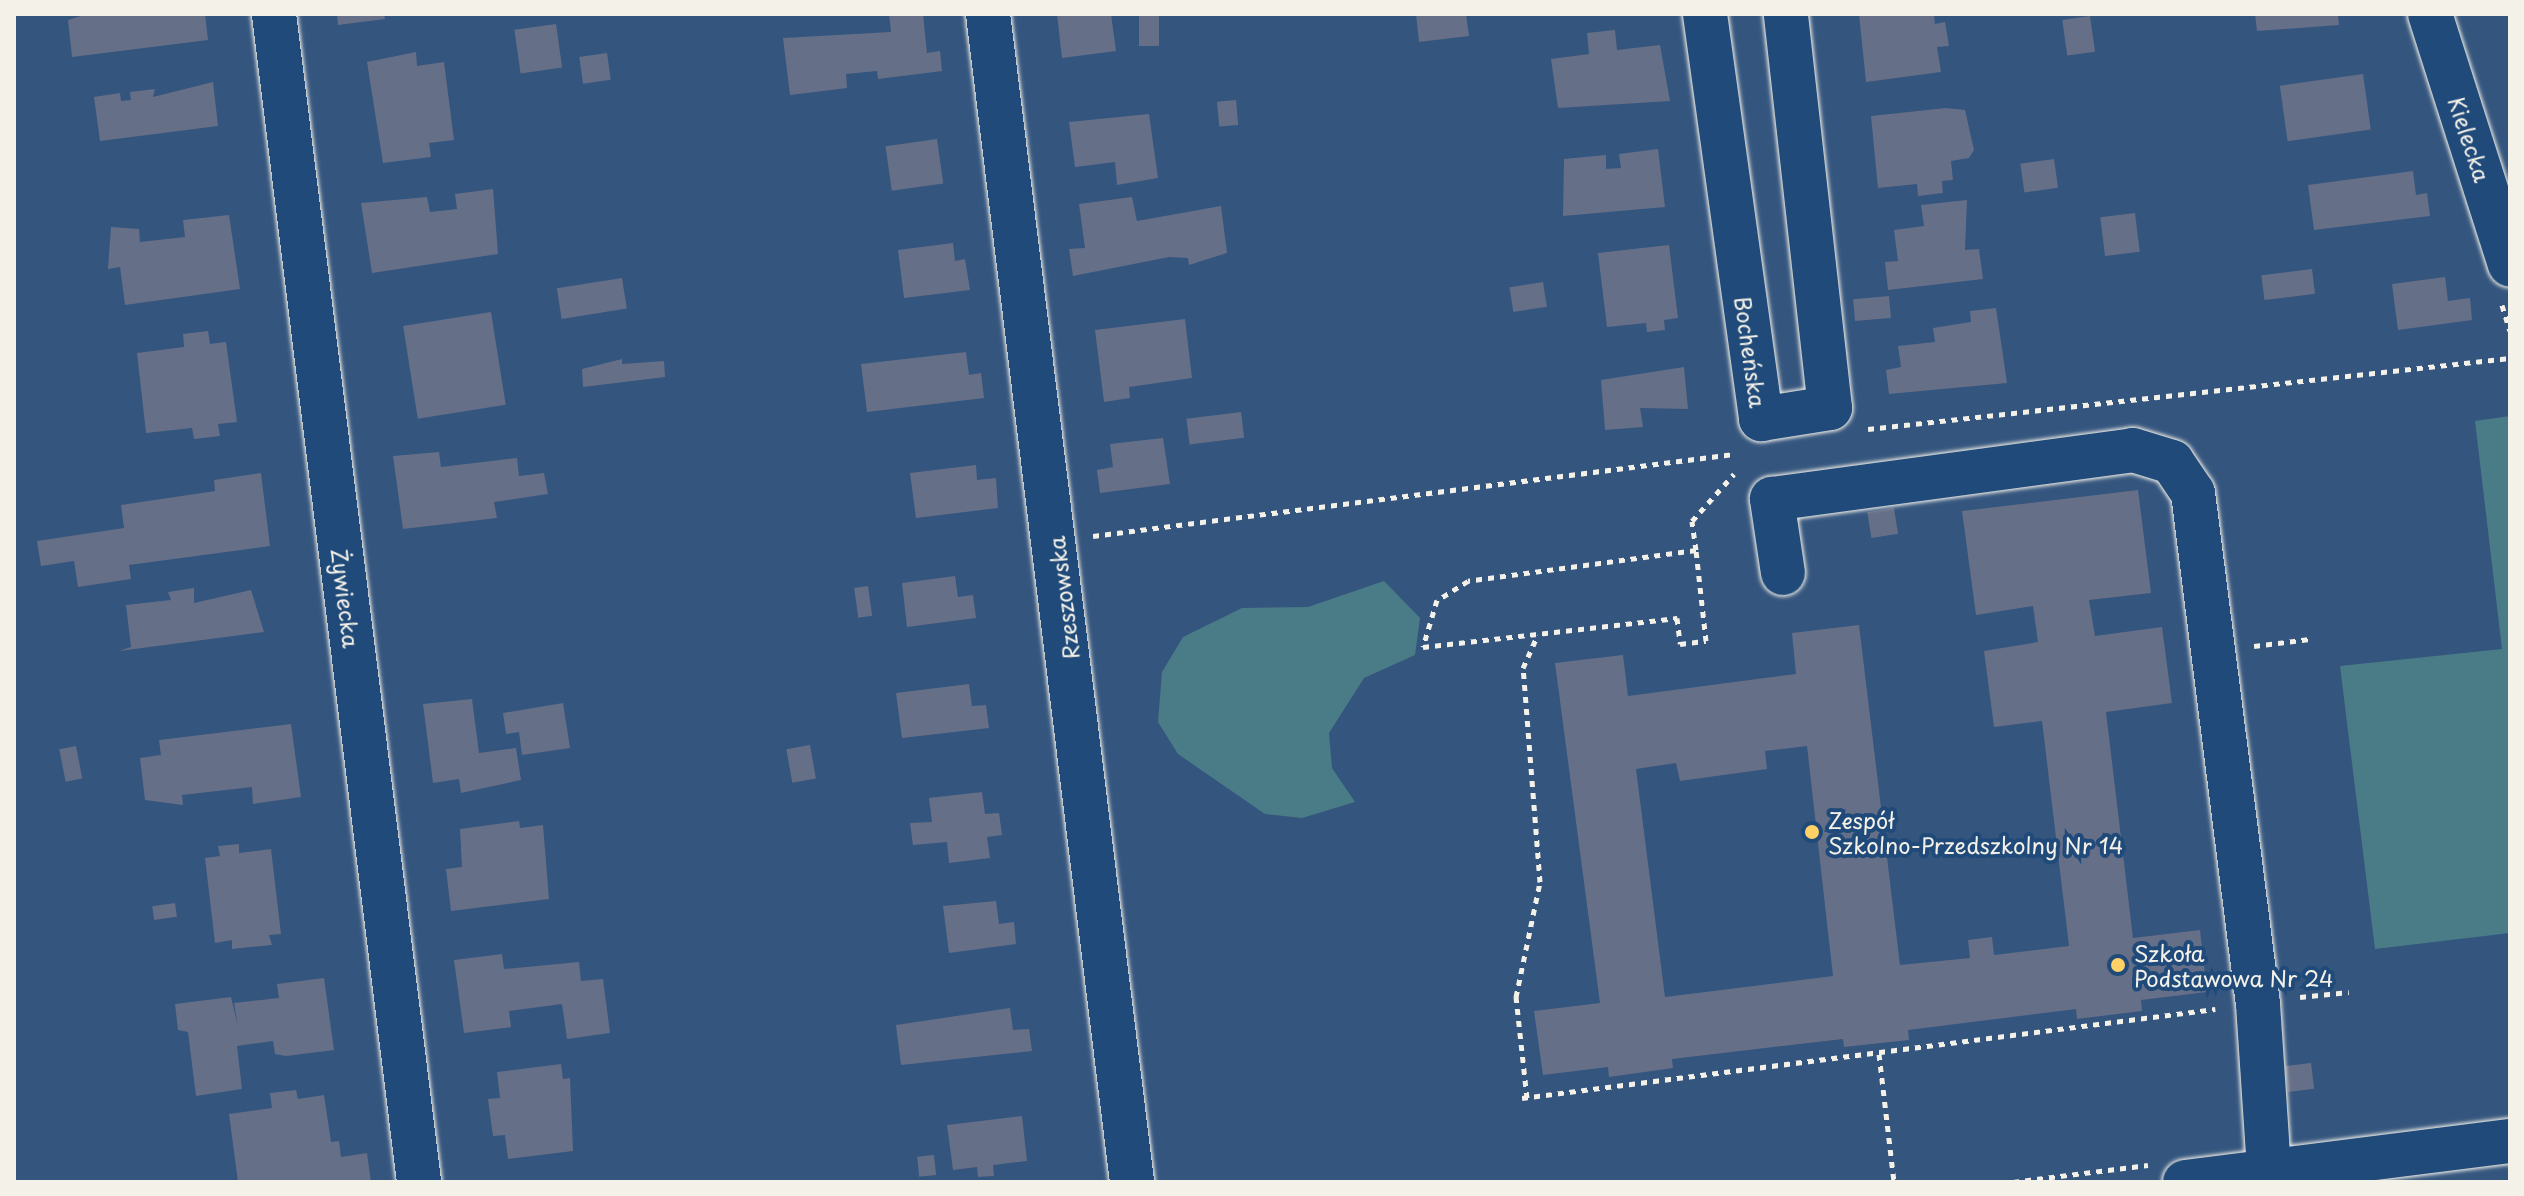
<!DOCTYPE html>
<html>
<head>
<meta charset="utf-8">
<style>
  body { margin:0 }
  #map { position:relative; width:2524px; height:1196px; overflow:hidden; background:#34557e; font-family:"Playpen Sans",sans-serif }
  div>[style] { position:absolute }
  .green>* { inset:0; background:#4a7c88 }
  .building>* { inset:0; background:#666f88; transform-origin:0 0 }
  .path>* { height:5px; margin-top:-2.5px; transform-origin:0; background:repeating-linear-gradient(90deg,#f4f1e8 0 6px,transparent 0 12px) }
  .roads { filter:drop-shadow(0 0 2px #f4f1e8) drop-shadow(0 0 2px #f4f1e8) }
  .minor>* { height:44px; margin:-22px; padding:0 22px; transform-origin:22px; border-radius:22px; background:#1f4a7a }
  .dots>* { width:22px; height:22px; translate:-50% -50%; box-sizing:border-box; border:4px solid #1f4a7a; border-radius:50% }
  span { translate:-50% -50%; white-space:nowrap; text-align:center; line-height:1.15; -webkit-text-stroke:8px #1f4a7a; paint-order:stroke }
  .street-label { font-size:22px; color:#f4f1e8 }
  .poi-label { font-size:22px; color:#f4f1e8 }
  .left { translate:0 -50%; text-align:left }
  .frame { position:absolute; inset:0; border:16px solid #f4f1e8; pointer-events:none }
</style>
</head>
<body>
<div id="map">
  <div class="green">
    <div style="clip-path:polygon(2510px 416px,2510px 933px,2375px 949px,2340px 666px,2502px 649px,2475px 421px)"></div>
    <div style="clip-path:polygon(1384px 581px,1420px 618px,1415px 655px,1364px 678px,1329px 733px,1332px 768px,1355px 802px,1302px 818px,1265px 814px,1178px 754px,1158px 722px,1162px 672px,1183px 637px,1242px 608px,1308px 607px)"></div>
  </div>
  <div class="building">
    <div style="clip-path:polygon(87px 14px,205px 14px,208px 40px,72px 57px,68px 20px)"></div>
    <div style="clip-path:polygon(337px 14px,384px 14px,385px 19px,338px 25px)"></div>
    <div style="clip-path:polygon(889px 14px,923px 14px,927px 53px,940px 51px,942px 71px,878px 79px,877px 71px,846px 74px,847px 88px,790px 95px,783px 38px,891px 32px)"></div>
    <div style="clip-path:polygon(1057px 14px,1111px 14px,1116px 51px,1062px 58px)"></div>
    <div style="left:1139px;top:14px;width:20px;height:32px"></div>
    <div style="clip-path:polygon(1416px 14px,1466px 14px,1469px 36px,1419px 42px)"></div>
    <div style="clip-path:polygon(1859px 14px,1934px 14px,1935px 24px,1945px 22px,1949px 46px,1937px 47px,1941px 72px,1866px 82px)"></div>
    <div style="clip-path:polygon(2255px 14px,2338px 14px,2339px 25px,2257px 31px)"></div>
    <div style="left:2090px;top:16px;width:36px;height:28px;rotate:82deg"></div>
    <div style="left:556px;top:24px;width:44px;height:42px;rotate:82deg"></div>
    <div style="clip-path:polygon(1615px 30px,1617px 50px,1660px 45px,1670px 101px,1558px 108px,1551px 59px,1589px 54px,1587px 33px)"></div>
    <div style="clip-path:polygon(416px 52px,417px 66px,444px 62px,454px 140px,429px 143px,431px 157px,383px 163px,367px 62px)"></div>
    <div style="left:607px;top:53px;width:27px;height:28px;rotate:82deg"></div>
    <div style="left:2363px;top:74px;width:56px;height:84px;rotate:82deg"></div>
    <div style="clip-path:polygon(213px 82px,218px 126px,100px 141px,94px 97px,120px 93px,121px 101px,131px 100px,130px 92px,155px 89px,153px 97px)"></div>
    <div style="left:1236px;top:100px;width:25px;height:19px;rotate:85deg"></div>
    <div style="clip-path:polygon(1946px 108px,1965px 110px,1974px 150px,1969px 158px,1951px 161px,1953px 180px,1942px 181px,1943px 193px,1918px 196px,1917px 184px,1878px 188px,1871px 116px)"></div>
    <div style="clip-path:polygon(1149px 114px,1158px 178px,1117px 185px,1115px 162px,1075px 167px,1069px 122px)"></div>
    <div style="left:937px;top:139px;width:45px;height:52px;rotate:82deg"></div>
    <div style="clip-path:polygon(1658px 149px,1665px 207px,1563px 216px,1564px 159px,1606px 155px,1606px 169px,1621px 168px,1619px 154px)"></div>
    <div style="left:2054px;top:159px;width:29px;height:34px;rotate:82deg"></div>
    <div style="clip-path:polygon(2413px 171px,2416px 195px,2427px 193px,2430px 216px,2314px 230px,2308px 185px)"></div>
    <div style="clip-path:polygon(493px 189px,498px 254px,372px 273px,361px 203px,427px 197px,430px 212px,457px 209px,455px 194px)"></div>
    <div style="clip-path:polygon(1132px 197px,1137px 221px,1221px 206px,1227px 253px,1189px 265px,1188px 258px,1169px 257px,1073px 276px,1069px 249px,1085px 248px,1079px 204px)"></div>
    <div style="clip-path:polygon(1967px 200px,1965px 250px,1979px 249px,1983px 279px,1888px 290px,1885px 262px,1898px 261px,1894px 230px,1924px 226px,1921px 205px)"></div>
    <div style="left:2135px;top:213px;width:39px;height:35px;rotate:83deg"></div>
    <div style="clip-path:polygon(229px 215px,240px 289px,125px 305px,120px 267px,108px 269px,111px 227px,139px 229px,140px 242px,185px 237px,183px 220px)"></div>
    <div style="clip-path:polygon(953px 243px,955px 261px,965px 259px,970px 290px,904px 298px,898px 250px)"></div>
    <div style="clip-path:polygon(1669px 245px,1678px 318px,1664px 320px,1665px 330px,1647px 332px,1646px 323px,1607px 327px,1598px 253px)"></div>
    <div style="left:2312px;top:269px;width:25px;height:51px;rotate:83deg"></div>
    <div style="clip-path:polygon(2445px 277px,2448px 301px,2470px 298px,2472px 320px,2398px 330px,2392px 284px)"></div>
    <div style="left:622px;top:278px;width:31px;height:66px;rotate:81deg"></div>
    <div style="left:1543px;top:282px;width:25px;height:34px;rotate:81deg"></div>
    <div style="left:1889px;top:296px;width:22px;height:36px;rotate:85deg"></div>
    <div style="clip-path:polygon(1996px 308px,2007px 383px,1889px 394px,1886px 370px,1901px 367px,1898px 346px,1935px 342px,1933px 328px,1971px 322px,1970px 311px)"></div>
    <div style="left:491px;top:312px;width:94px;height:89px;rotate:81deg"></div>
    <div style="clip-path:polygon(1185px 319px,1192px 378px,1129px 387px,1130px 398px,1104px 402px,1095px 330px)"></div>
    <div style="clip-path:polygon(208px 331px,210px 344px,226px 342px,237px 422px,218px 424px,220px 436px,194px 439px,192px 428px,146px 433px,137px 353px,184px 347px,183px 334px)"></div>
    <div style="clip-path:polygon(966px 352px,969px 375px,981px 373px,984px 398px,867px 412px,861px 364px)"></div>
    <div style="clip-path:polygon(622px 359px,622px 364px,664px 361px,665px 377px,583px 387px,582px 369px)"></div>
    <div style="clip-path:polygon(1684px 367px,1688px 409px,1640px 408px,1643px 427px,1605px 430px,1601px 380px)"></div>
    <div style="left:1241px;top:412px;width:26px;height:55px;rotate:83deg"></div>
    <div style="clip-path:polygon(1163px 438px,1170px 484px,1100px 493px,1097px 470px,1113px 467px,1110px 444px)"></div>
    <div style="clip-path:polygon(439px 452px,441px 467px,517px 458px,519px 476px,544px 473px,548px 494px,494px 502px,497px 518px,403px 529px,393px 456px)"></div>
    <div style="clip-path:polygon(976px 465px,977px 480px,996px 478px,998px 508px,916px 518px,910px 473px)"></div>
    <div style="clip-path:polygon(261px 473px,270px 546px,129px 565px,131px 579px,78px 587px,74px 561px,41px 566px,37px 541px,124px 528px,121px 505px,215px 491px,214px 480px)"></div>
    <div style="clip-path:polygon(evenodd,2138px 490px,2151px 593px,2089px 600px,2095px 636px,2162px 627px,2172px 703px,2106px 712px,2133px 938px,2200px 930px,2207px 992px,2141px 1000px,2142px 1011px,2077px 1019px,2076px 1009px,1908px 1030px,1909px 1040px,1844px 1047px,1843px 1039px,1672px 1059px,1673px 1068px,1609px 1077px,1608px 1067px,1543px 1075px,1534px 1011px,1600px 1003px,1555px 663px,1623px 655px,1628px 696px,1796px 674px,1792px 633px,1859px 625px,1900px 965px,1970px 958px,1968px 940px,1992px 937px,1994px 955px,2069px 946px,2042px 721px,1994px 727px,1984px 651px,2038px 642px,2033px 606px,1976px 615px,1962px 511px,2138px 490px,1807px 746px,1833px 976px,1665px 997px,1636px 769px,1676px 763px,1680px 781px,1767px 769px,1765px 751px,1807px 746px)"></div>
    <div style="left:1894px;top:508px;width:26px;height:27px;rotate:81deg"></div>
    <div style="clip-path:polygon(955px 576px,958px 597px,973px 595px,976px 618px,907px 627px,902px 583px)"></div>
    <div style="left:868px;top:586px;width:30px;height:14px;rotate:82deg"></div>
    <div style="clip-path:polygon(194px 588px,194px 603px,251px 590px,264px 632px,119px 651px,131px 647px,126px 605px,171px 600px,168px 592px)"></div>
    <div style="clip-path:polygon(969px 684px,972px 706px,986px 705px,989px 728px,902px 738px,896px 693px)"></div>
    <div style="clip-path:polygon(472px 699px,479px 753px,516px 748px,521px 780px,461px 793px,459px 779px,433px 783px,423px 704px)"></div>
    <div style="clip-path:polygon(563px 703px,570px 748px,522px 755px,519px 732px,506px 734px,503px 713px)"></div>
    <div style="clip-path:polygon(291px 724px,301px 797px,253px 804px,252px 787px,182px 795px,183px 805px,145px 800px,140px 758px,161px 755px,159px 740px)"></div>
    <div style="left:810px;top:745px;width:34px;height:24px;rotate:80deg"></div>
    <div style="left:76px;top:746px;width:33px;height:17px;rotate:79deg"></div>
    <div style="clip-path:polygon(982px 792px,985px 814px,999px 813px,1002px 835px,987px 837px,990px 858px,949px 863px,947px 842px,913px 845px,910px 823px,932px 822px,929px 798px)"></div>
    <div style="clip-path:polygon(519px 821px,520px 828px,543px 825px,549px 899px,451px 911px,446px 869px,462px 867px,460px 829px)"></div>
    <div style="clip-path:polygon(239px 844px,239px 853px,271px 849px,281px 934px,269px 935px,272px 945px,232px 949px,232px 940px,215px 943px,205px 858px,220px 856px,218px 846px)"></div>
    <div style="clip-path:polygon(996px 901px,999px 924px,1014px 922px,1016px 944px,949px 953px,943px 906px)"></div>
    <div style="left:175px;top:903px;width:14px;height:23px;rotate:82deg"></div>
    <div style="clip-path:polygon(502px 954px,504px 969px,579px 962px,581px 981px,603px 979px,610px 1033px,567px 1039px,562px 1004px,509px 1011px,511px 1027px,464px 1033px,454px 960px)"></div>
    <div style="clip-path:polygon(324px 978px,334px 1050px,286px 1056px,275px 1054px,273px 1041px,237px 1046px,242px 1089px,196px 1096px,188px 1032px,178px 1030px,175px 1004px,231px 997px,238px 1026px,234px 1003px,279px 998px,277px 984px)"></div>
    <div style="clip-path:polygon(1010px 1008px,1013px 1030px,1029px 1029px,1032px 1051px,901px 1065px,896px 1025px)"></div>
    <div style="left:2311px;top:1063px;width:26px;height:26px;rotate:83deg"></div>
    <div style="clip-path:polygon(561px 1064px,563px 1079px,570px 1078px,573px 1151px,508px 1159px,505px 1135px,493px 1136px,488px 1099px,500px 1098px,497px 1072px)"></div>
    <div style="clip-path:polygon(296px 1090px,298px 1099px,324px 1095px,331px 1142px,339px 1141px,341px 1157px,367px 1153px,371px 1182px,238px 1182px,229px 1114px,272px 1108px,270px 1093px)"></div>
    <div style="clip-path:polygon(1022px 1116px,1027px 1161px,993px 1165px,994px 1176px,978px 1177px,977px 1167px,953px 1170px,947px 1125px)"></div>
    <div style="left:934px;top:1155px;width:20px;height:17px;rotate:84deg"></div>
  </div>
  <div class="path">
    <div style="left:2502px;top:305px;width:27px;rotate:73deg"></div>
    <div style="left:1868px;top:429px;width:646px;rotate:-6.31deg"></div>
    <div style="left:1093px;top:536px;width:646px;rotate:-7.29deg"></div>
    <div style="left:1696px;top:550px;width:230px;rotate:172.3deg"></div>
    <div style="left:1468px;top:581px;width:36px;rotate:148deg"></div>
    <div style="left:1437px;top:600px;width:49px;rotate:106.6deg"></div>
    <div style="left:1423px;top:647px;width:256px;rotate:-6.5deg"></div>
    <div style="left:1677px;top:618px;width:26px;rotate:83deg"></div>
    <div style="left:1680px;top:644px;width:26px;rotate:-7deg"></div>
    <div style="left:1706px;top:641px;width:92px;rotate:-96.3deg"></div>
    <div style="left:1696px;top:550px;width:29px;rotate:-98deg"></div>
    <div style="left:1692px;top:521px;width:63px;rotate:-48.2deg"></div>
    <div style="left:2254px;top:646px;width:56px;rotate:-7.1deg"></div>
    <div style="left:2300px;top:997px;width:49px;rotate:-5.8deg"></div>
    <div style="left:1879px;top:1054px;width:129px;rotate:83.3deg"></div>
    <div style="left:1522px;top:1098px;width:699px;rotate:-7.32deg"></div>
    <div style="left:1527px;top:1098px;width:102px;rotate:-96.2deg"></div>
    <div style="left:1516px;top:997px;width:117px;rotate:-78.2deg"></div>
    <div style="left:1540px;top:882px;width:215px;rotate:-94.5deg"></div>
    <div style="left:1523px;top:668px;width:36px;rotate:-66deg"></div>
    <div style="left:2013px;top:1182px;width:136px;rotate:-7.2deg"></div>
  </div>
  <div class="roads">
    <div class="minor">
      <div style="left:274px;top:14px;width:1177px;rotate:82.92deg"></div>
      <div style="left:988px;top:14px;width:1177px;rotate:82.97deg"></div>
      <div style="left:1705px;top:14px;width:409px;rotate:82.1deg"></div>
      <div style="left:1761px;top:419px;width:70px;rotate:-9.1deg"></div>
      <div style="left:1830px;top:408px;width:396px;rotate:-96.4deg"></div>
      <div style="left:2430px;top:14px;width:263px;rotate:72.3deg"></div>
      <div style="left:1783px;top:573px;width:75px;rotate:-98.5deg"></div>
      <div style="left:1772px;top:499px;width:364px;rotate:-7.7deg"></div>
      <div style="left:2133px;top:450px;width:41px;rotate:17.1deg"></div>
      <div style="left:2172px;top:462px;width:37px;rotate:56deg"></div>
      <div style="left:2193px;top:493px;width:515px;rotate:82.75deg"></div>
      <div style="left:2258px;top:1004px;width:167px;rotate:86.2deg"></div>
      <div style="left:2185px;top:1182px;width:328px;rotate:-7.2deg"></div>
    </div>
  </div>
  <div class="dots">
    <div style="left:1812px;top:832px;background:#ffd166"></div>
    <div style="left:2118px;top:965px;background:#ffd166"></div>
  </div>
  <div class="street-label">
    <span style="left:2470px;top:139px;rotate:72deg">Kielecka</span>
    <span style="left:1751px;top:352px;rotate:82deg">Bocheńska</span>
    <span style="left:346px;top:598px;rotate:83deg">Żywiecka</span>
    <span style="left:1063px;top:598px;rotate:-97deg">Rzeszowska</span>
  </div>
  <div class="poi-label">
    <span class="left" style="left:1828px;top:832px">Zespół<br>Szkolno-Przedszkolny Nr 14</span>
    <span class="left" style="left:2134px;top:965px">Szkoła<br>Podstawowa Nr 24</span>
  </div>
  <div class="frame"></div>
</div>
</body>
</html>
